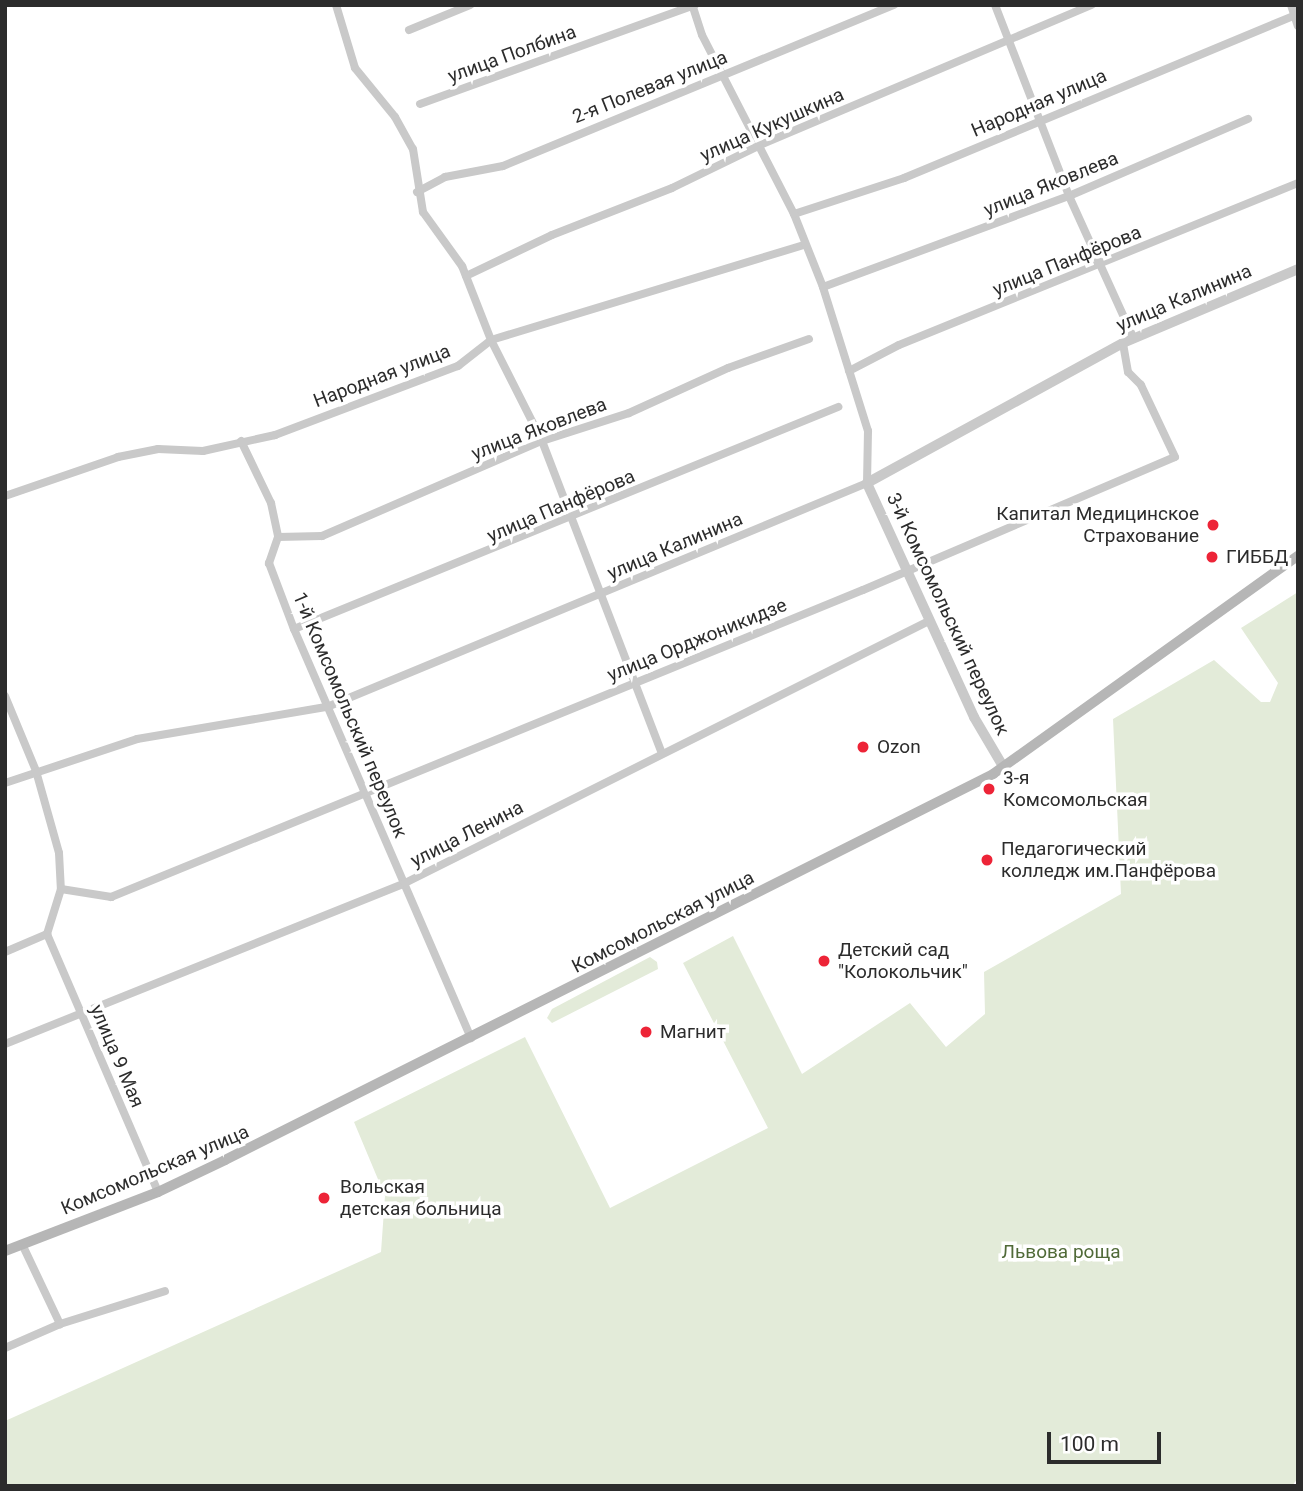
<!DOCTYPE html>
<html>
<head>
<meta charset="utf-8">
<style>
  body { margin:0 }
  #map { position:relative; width:1303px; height:1491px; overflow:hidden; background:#fff; font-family:Roboto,sans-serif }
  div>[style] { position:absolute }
  .green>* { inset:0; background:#e3ebd9 }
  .minor>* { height:8px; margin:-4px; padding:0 4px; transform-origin:4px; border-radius:4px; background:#c9c9c9 }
  .tertiary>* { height:10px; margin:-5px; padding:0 5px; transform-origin:5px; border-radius:5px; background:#c9c9c9 }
  .secondary>* { height:10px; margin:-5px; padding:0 5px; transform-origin:5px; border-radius:5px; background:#b6b6b6 }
  .dots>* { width:19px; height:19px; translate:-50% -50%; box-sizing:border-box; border:4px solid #fff; border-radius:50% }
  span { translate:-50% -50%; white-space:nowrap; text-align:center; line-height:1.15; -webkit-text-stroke:7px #fff; paint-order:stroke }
  .street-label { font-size:19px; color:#2c2c2c }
  .poi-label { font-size:19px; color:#2c2c2c }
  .right { translate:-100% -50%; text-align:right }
  .left { translate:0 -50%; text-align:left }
  .park-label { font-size:19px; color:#506a38 }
  .frame { position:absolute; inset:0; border:7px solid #2c2c2c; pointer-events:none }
  .scale { position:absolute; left:1047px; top:1432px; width:114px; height:32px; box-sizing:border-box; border:4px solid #2c2c2c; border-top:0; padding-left:9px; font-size:21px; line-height:24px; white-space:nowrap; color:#2c2c2c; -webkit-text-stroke:5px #fff; paint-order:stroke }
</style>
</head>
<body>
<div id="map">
  <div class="green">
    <div style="clip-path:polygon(1298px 592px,1298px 1478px,1292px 1486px,5px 1486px,5px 1421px,381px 1252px,385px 1196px,354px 1122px,525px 1037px,610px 1208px,768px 1128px,683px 963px,733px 936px,802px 1074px,910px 1003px,946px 1047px,985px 1014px,984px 972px,1121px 894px,1113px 719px,1214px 660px,1261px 702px,1270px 702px,1278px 683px,1241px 628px)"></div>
    <div style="clip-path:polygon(650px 957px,657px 962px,658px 969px,552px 1023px,547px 1018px,552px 1009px)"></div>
  </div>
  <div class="minor">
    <div style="left:336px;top:5px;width:66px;rotate:73.2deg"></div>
    <div style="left:355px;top:68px;width:63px;rotate:50.8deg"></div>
    <div style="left:395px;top:117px;width:37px;rotate:61deg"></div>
    <div style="left:413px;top:149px;width:64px;rotate:81deg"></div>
    <div style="left:423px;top:212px;width:67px;rotate:54.2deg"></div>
    <div style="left:462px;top:266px;width:79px;rotate:68.6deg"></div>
    <div style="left:491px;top:340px;width:113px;rotate:63.2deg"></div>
    <div style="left:542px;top:441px;width:335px;rotate:69deg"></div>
    <div style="left:995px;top:5px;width:205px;rotate:68.8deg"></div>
    <div style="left:1069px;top:196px;width:157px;rotate:65.6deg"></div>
    <div style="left:1291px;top:5px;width:22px;rotate:72deg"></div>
    <div style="left:409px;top:30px;width:66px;rotate:-22.3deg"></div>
    <div style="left:420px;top:104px;width:292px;rotate:-19.8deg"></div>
    <div style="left:417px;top:192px;width:32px;rotate:-28deg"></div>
    <div style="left:445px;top:177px;width:59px;rotate:-10.7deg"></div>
    <div style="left:503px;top:166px;width:423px;rotate:-22.4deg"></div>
    <div style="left:794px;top:214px;width:116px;rotate:-18.1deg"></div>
    <div style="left:904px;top:178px;width:422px;rotate:-22.6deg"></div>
    <div style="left:466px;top:276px;width:95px;rotate:-25.5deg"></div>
    <div style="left:552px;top:235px;width:129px;rotate:-21.4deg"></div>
    <div style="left:672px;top:188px;width:98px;rotate:-26deg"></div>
    <div style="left:760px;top:145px;width:360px;rotate:-22.9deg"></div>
    <div style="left:823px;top:287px;width:262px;rotate:-20.3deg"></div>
    <div style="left:1069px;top:196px;width:195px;rotate:-23.3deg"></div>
    <div style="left:849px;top:371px;width:56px;rotate:-27.5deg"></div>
    <div style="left:899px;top:345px;width:431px;rotate:-22.1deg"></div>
    <div style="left:241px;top:441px;width:69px;rotate:64.2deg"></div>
    <div style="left:271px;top:503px;width:35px;rotate:78deg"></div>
    <div style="left:278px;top:537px;width:28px;rotate:109deg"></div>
    <div style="left:269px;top:563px;width:71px;rotate:69.3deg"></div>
    <div style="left:294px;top:629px;width:446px;rotate:66.6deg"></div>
    <div style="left:5px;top:496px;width:120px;rotate:-19deg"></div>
    <div style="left:118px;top:457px;width:41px;rotate:-11.3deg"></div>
    <div style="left:158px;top:449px;width:45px;rotate:2.5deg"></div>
    <div style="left:203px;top:451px;width:74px;rotate:-12.5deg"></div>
    <div style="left:275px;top:435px;width:196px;rotate:-20.7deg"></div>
    <div style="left:458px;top:366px;width:42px;rotate:-38.2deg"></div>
    <div style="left:491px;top:340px;width:326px;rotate:-16.9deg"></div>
    <div style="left:278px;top:537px;width:44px;rotate:-1.3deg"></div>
    <div style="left:322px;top:536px;width:240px;rotate:-23.4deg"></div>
    <div style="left:542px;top:441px;width:91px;rotate:-17.8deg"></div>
    <div style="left:629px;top:413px;width:109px;rotate:-24.4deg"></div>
    <div style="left:728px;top:368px;width:86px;rotate:-19.7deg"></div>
    <div style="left:294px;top:629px;width:588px;rotate:-22.2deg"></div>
    <div style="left:5px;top:696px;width:81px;rotate:67.5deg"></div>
    <div style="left:36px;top:771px;width:85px;rotate:74.3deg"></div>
    <div style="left:59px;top:853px;width:36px;rotate:87deg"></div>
    <div style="left:61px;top:889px;width:47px;rotate:107.3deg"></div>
    <div style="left:5px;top:783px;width:139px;rotate:-18.4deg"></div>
    <div style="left:137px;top:739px;width:193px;rotate:-9.6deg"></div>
    <div style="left:327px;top:707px;width:585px;rotate:-22.53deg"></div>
    <div style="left:867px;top:483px;width:52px;rotate:-88.9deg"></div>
    <div style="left:868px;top:431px;width:151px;rotate:-107.4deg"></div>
    <div style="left:823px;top:287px;width:79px;rotate:-111.7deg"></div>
    <div style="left:794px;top:214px;width:201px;rotate:-117.2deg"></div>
    <div style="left:702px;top:35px;width:32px;rotate:-108deg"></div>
    <div style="left:61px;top:889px;width:51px;rotate:9.1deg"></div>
    <div style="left:111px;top:897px;width:812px;rotate:-22.21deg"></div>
    <div style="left:863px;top:590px;width:339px;rotate:-23.1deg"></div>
    <div style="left:1175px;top:457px;width:80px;rotate:-115.3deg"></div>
    <div style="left:1141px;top:385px;width:18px;rotate:-135deg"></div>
    <div style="left:1128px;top:372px;width:29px;rotate:-100deg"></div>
    <div style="left:47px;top:934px;width:281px;rotate:66.7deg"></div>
    <div style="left:5px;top:952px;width:46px;rotate:-23.2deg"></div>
    <div style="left:5px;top:1044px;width:431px;rotate:-21.9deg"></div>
    <div style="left:405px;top:883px;width:586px;rotate:-26.57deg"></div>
    <div style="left:22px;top:1244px;width:89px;rotate:64.6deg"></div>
    <div style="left:5px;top:1348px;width:60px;rotate:-23.6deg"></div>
    <div style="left:60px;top:1324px;width:110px;rotate:-17.4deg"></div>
  </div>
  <div class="tertiary">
    <div style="left:1004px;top:768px;width:59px;rotate:-120.5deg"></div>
    <div style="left:974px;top:717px;width:257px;rotate:-114.6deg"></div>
    <div style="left:867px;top:483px;width:292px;rotate:-28.7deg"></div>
    <div style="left:1123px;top:343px;width:190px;rotate:-22.9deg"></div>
  </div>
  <div class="secondary">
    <div style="left:5px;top:1251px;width:164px;rotate:-21.1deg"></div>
    <div style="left:158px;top:1192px;width:74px;rotate:-25.5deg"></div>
    <div style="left:225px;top:1160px;width:860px;rotate:-26.68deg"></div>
    <div style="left:993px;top:774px;width:375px;rotate:-35.6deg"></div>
  </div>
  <div class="dots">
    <div style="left:1213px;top:525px;background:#ed2437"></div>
    <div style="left:1212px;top:557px;background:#ed2437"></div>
    <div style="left:863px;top:747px;background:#ed2437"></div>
    <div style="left:989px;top:789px;background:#ed2437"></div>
    <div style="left:987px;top:860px;background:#ed2437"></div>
    <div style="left:824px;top:961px;background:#ed2437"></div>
    <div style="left:646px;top:1032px;background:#ed2437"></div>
    <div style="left:324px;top:1198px;background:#ed2437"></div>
  </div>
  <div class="street-label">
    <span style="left:512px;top:54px;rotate:-20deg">улица Полбина</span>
    <span style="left:650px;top:87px;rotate:-22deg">2-я Полевая улица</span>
    <span style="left:1039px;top:103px;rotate:-23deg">Народная улица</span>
    <span style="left:772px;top:125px;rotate:-24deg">улица Кукушкина</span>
    <span style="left:1051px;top:184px;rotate:-22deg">улица Яковлева</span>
    <span style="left:1067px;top:261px;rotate:-22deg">улица Панфёрова</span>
    <span style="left:1184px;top:298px;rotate:-23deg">улица Калинина</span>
    <span style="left:382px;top:376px;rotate:-21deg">Народная улица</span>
    <span style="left:539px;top:429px;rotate:-21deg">улица Яковлева</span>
    <span style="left:561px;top:506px;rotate:-23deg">улица Панфёрова</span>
    <span style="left:675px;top:546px;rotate:-23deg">улица Калинина</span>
    <span style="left:948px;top:614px;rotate:65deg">3-й Комсомольский переулок</span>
    <span style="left:697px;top:640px;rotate:-22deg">улица Орджоникидзе</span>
    <span style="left:350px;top:715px;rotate:67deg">1-й Комсомольский переулок</span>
    <span style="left:467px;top:834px;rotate:-27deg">улица Ленина</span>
    <span style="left:663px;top:922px;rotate:-27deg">Комсомольская улица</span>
    <span style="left:117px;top:1056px;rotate:67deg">улица 9 Мая</span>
    <span style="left:155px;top:1170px;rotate:-23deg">Комсомольская улица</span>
  </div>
  <div class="poi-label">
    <span class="right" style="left:1199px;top:525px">Капитал Медицинское<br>Страхование</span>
    <span class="left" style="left:1226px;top:557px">ГИББД</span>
    <span class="left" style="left:877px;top:747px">Ozon</span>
    <span class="left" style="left:1003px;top:789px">3-я<br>Комсомольская</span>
    <span class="left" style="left:1001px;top:860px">Педагогический<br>колледж им.Панфёрова</span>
    <span class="left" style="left:838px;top:961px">Детский сад<br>"Колокольчик"</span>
    <span class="left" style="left:660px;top:1032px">Магнит</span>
    <span class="left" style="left:340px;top:1198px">Вольская<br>детская больница</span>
  </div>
  <div class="park-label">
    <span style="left:1061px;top:1252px">Львова роща</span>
  </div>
  <div class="frame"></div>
  <div class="scale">100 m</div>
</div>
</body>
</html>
